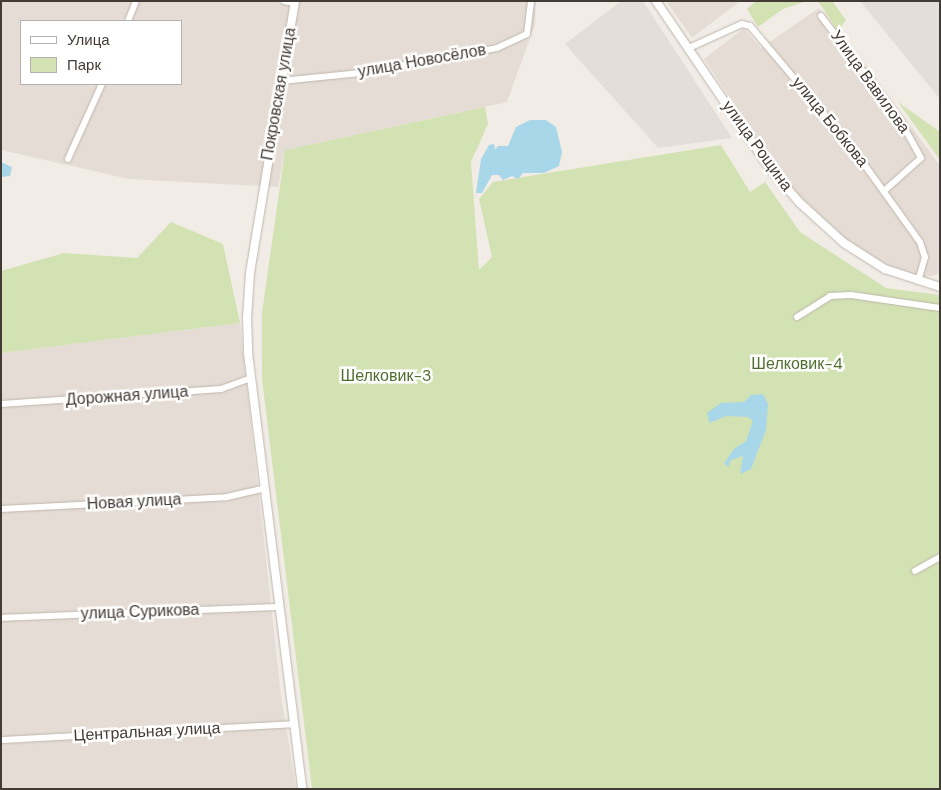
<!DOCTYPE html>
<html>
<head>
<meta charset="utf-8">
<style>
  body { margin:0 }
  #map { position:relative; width:941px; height:790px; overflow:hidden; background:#f1ece6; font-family:"DM Sans",sans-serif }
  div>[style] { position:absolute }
  .residential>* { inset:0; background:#e5ddd5 }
  .industrial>* { inset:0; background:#e4dedb }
  .green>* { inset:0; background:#d3e2b3 }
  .water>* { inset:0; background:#a8d7e9 }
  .roads { filter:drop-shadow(0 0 1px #bfb6ad) drop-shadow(0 0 1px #bfb6ad) }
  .minor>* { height:6px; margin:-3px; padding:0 3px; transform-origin:3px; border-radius:3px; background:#fff }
  .tertiary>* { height:8px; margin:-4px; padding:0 4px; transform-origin:4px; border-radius:4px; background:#fff }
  span { translate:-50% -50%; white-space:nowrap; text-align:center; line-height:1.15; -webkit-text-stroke:5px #fff; paint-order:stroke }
  .street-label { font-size:16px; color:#433c36 }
  .park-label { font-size:16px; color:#506f2f }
  .frame { position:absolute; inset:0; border:2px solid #433c36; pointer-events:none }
  .legend { position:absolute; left:20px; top:20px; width:162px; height:65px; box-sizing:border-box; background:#fff; border:1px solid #b4b1af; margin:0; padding:6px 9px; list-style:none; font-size:15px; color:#433c36 }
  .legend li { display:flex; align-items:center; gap:10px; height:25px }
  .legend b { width:25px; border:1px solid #b4b1af }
</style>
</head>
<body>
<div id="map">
  <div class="residential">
    <div style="clip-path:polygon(evenodd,1px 1px,536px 1px,535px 24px,507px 102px,285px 150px,278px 187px,129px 179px,1px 150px,1px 1px,21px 21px,181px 21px,181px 84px,21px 84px,21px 21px)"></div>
    <div style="clip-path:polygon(666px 1px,740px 1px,692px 38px)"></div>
    <div style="clip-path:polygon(819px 8px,869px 69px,940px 166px,940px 274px,910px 280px,835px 233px,794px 195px,704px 59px,744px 28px,761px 48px)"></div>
    <div style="clip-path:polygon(240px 323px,281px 695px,296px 789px,1px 789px,1px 353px)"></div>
  </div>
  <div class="industrial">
    <div style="clip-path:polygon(621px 1px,643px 1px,732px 138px,658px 148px,565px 44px)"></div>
    <div style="clip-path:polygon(860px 1px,940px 1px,940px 99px)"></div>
  </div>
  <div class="green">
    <div style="clip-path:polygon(756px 1px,807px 1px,783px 9px,758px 27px,747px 9px)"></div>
    <div style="clip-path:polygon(818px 1px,832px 1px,846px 20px,838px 31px)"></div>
    <div style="clip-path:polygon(898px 102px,940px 132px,940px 160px)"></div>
    <div style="clip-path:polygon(485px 107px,488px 124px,471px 162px,479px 270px,492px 257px,479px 199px,493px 182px,721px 145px,750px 192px,765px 182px,800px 232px,886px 288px,940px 295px,940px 789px,312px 789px,262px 379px,262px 313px,285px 150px)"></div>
    <div style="clip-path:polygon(171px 222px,223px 244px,240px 323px,1px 353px,1px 271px,64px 253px,137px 258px)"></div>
  </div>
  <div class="water">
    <div style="clip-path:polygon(530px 120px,546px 120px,556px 127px,562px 152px,559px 166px,544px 173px,523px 173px,518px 179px,512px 176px,503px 180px,499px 175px,492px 175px,482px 193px,476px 193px,481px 159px,489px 145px,494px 144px,495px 150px,498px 146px,508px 146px,516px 127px)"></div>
    <div style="clip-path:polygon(1px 162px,12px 167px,10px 176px,1px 177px)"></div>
    <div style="clip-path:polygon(763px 394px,768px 404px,766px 430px,751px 469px,740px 474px,743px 456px,731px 460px,728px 467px,724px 463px,735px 448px,746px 441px,753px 421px,748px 417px,726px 416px,710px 423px,707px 413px,721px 403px,744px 402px,751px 395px)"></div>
  </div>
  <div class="roads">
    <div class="minor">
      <div style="left:284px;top:1px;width:10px;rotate:11deg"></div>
      <div style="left:821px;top:16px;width:131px;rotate:52.8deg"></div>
      <div style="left:900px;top:120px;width:43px;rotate:61.1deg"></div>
      <div style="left:921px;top:158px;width:50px;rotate:138.3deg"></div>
      <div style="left:128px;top:21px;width:22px;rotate:-68deg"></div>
      <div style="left:689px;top:48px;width:58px;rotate:-24.4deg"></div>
      <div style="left:742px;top:24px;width:8px;rotate:14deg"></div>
      <div style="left:750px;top:26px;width:153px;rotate:49.8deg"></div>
      <div style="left:849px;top:143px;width:122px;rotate:54.4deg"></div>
      <div style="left:920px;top:242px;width:16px;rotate:72deg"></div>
      <div style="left:925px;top:257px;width:25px;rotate:106deg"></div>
      <div style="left:281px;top:81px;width:80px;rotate:-5.7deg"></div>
      <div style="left:361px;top:73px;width:138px;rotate:-10.4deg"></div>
      <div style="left:497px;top:48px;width:33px;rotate:-25deg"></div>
      <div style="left:527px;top:34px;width:33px;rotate:-83deg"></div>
      <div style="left:68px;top:159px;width:82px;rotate:-65.6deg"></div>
      <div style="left:797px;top:317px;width:39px;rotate:-32deg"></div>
      <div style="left:830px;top:296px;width:21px;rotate:-3deg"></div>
      <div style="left:851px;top:295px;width:90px;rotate:8.3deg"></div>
      <div style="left:1px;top:404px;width:221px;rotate:-3.9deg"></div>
      <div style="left:221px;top:389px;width:32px;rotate:-20deg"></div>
      <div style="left:1px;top:509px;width:226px;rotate:-3deg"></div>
      <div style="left:227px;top:497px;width:39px;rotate:-13deg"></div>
      <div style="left:915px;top:571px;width:29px;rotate:-29deg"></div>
      <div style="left:1px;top:618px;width:278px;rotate:-2.3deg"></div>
      <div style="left:1px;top:740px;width:293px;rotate:-3.1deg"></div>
    </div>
    <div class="tertiary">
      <div style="left:295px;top:1px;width:276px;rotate:99.4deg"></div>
      <div style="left:250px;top:273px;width:45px;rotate:93.8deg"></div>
      <div style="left:247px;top:318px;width:35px;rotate:88deg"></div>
      <div style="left:248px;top:353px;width:439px;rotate:82.9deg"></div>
      <div style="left:656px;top:1px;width:204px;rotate:55.8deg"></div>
      <div style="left:771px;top:170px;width:44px;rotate:48.7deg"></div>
      <div style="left:800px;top:203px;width:59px;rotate:42.3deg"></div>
      <div style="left:844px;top:243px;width:49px;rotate:32.4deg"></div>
      <div style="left:885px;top:269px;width:58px;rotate:18.1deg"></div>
    </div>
  </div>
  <div class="street-label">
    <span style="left:422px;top:61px;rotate:-10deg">улица Новосёлов</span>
    <span style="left:870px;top:82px;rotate:54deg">Улица Вавилова</span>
    <span style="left:279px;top:94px;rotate:-80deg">Покровская улица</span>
    <span style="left:830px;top:122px;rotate:51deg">улица Бобкова</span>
    <span style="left:757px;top:146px;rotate:54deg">улица Рощина</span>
    <span style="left:127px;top:396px;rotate:-4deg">Дорожная улица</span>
    <span style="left:134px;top:502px;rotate:-3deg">Новая улица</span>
    <span style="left:140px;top:612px;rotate:-2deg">улица Сурикова</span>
    <span style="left:147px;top:732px;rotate:-3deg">Центральная улица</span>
  </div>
  <div class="park-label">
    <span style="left:797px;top:364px">Шелковик-4</span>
    <span style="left:386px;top:376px">Шелковик-3</span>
  </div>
  <div class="frame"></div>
  <ul class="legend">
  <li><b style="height:6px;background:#fff"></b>Улица</li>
  <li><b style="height:14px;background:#d3e2b3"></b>Парк</li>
  </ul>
</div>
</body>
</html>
